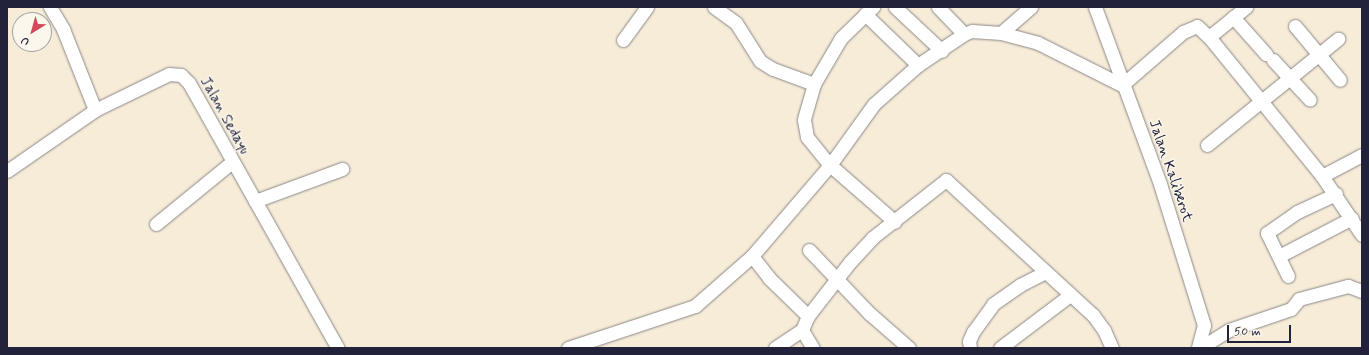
<!DOCTYPE html>
<html>
<head>
<meta charset="utf-8">
<style>
  body { margin:0 }
  #map { position:relative; width:1369px; height:355px; overflow:hidden; background:#f6ecd7; font-family:Mynerve,sans-serif }
  div>[style] { position:absolute }
  .roads { filter:drop-shadow(0 0 1px #8c8789) drop-shadow(0 0 1px #8c8789) }
  .minor>* { height:13px; margin:-6.5px; padding:0 6.5px; transform-origin:6.5px; border-radius:6.5px; background:#fff }
  span { translate:-50% -50%; white-space:nowrap; text-align:center; line-height:1.15; -webkit-text-stroke:3px #fbf7ec; paint-order:stroke }
  .street-label { font-size:15px; color:#22223b }
  .frame { position:absolute; inset:0; border:8px solid #22223b; pointer-events:none }
  .north { position:absolute; left:12px; top:12px; width:40px; height:40px; box-sizing:border-box; background:#fbf7ec; border:1px solid #a4a2a5; border-radius:50%; rotate:217deg; font-size:11px; font-weight:700; line-height:16px; text-align:center; color:#22223b }
  .north::after { content:''; display:block; margin:auto; width:14px; height:18px; background:#d1495b; clip-path:polygon(50% 0,100% 100%,50% 72%,0 100%) }
  .scale { position:absolute; left:1227px; top:325px; width:64px; height:18px; box-sizing:border-box; border:2px solid #22223b; border-top:0; padding-left:5px; font-size:12px; line-height:14px; white-space:nowrap; color:#22223b; -webkit-text-stroke:3px #fbf7ec; paint-order:stroke }
</style>
</head>
<body>
<div id="map">
  <div class="roads">
    <div class="minor">
      <div style="left:50px;top:7px;width:26px;rotate:59deg"></div>
      <div style="left:63px;top:29px;width:87px;rotate:68.4deg"></div>
      <div style="left:714px;top:7px;width:27px;rotate:36deg"></div>
      <div style="left:736px;top:23px;width:45px;rotate:57.7deg"></div>
      <div style="left:760px;top:61px;width:15px;rotate:32deg"></div>
      <div style="left:773px;top:69px;width:44px;rotate:20.1deg"></div>
      <div style="left:814px;top:84px;width:53px;rotate:-59.6deg"></div>
      <div style="left:841px;top:38px;width:45px;rotate:-44.1deg"></div>
      <div style="left:895px;top:7px;width:64px;rotate:43.1deg"></div>
      <div style="left:938px;top:7px;width:37px;rotate:46deg"></div>
      <div style="left:1095px;top:7px;width:189px;rotate:69.8deg"></div>
      <div style="left:1160px;top:184px;width:148px;rotate:72.7deg"></div>
      <div style="left:1204px;top:325px;width:24px;rotate:105deg"></div>
      <div style="left:865px;top:14px;width:74px;rotate:43.9deg"></div>
      <div style="left:1233px;top:17px;width:50px;rotate:48.3deg"></div>
      <div style="left:1295px;top:26px;width:70px;rotate:50.2deg"></div>
      <div style="left:1001px;top:33px;width:40px;rotate:-41deg"></div>
      <div style="left:1209px;top:37px;width:48px;rotate:-39deg"></div>
      <div style="left:623px;top:40px;width:41px;rotate:-54deg"></div>
      <div style="left:1273px;top:60px;width:54px;rotate:47.2deg"></div>
      <div style="left:814px;top:84px;width:37px;rotate:106deg"></div>
      <div style="left:804px;top:120px;width:17px;rotate:80deg"></div>
      <div style="left:807px;top:137px;width:36px;rotate:51deg"></div>
      <div style="left:830px;top:165px;width:86px;rotate:41.2deg"></div>
      <div style="left:1207px;top:145px;width:169px;rotate:-39deg"></div>
      <div style="left:7px;top:171px;width:107px;rotate:-34.7deg"></div>
      <div style="left:95px;top:110px;width:82px;rotate:-25.9deg"></div>
      <div style="left:169px;top:74px;width:12px;rotate:5deg"></div>
      <div style="left:181px;top:75px;width:11px;rotate:45deg"></div>
      <div style="left:189px;top:83px;width:304px;rotate:60.7deg"></div>
      <div style="left:1322px;top:176px;width:45px;rotate:-27.7deg"></div>
      <div style="left:255px;top:201px;width:93px;rotate:-20.2deg"></div>
      <div style="left:156px;top:224px;width:98px;rotate:-39.2deg"></div>
      <div style="left:809px;top:250px;width:87px;rotate:46.4deg"></div>
      <div style="left:869px;top:313px;width:53px;rotate:41.2deg"></div>
      <div style="left:752px;top:256px;width:28px;rotate:52deg"></div>
      <div style="left:769px;top:278px;width:54px;rotate:44.3deg"></div>
      <div style="left:808px;top:316px;width:68px;rotate:-52.1deg"></div>
      <div style="left:850px;top:262px;width:33px;rotate:-47deg"></div>
      <div style="left:872px;top:238px;width:94px;rotate:-38.1deg"></div>
      <div style="left:946px;top:180px;width:200px;rotate:42.6deg"></div>
      <div style="left:1093px;top:315px;width:19px;rotate:54deg"></div>
      <div style="left:1104px;top:330px;width:20px;rotate:66deg"></div>
      <div style="left:1279px;top:256px;width:82px;rotate:-27.5deg"></div>
      <div style="left:1288px;top:276px;width:48px;rotate:-116deg"></div>
      <div style="left:1267px;top:233px;width:37px;rotate:-35deg"></div>
      <div style="left:1297px;top:212px;width:43px;rotate:-24.8deg"></div>
      <div style="left:802px;top:330px;width:21px;rotate:59deg"></div>
      <div style="left:568px;top:348px;width:134px;rotate:-18.3deg"></div>
      <div style="left:695px;top:306px;width:76px;rotate:-41.3deg"></div>
      <div style="left:752px;top:256px;width:120px;rotate:-49.4deg"></div>
      <div style="left:830px;top:165px;width:75px;rotate:-54.2deg"></div>
      <div style="left:874px;top:104px;width:59px;rotate:-41.6deg"></div>
      <div style="left:918px;top:65px;width:55px;rotate:-34deg"></div>
      <div style="left:964px;top:34px;width:9px;rotate:-21deg"></div>
      <div style="left:972px;top:31px;width:29px;rotate:4deg"></div>
      <div style="left:1001px;top:33px;width:38px;rotate:15deg"></div>
      <div style="left:1038px;top:43px;width:94px;rotate:26.6deg"></div>
      <div style="left:1122px;top:85px;width:81px;rotate:-41deg"></div>
      <div style="left:1183px;top:32px;width:15px;rotate:-23deg"></div>
      <div style="left:1197px;top:26px;width:16px;rotate:43deg"></div>
      <div style="left:1209px;top:37px;width:179px;rotate:50.9deg"></div>
      <div style="left:1322px;top:176px;width:71px;rotate:55.9deg"></div>
      <div style="left:775px;top:348px;width:32px;rotate:-34deg"></div>
      <div style="left:802px;top:330px;width:15px;rotate:-67deg"></div>
      <div style="left:970px;top:348px;width:7px;rotate:-98deg"></div>
      <div style="left:969px;top:341px;width:10px;rotate:-66deg"></div>
      <div style="left:973px;top:332px;width:34px;rotate:-54deg"></div>
      <div style="left:993px;top:304px;width:33px;rotate:-35deg"></div>
      <div style="left:1020px;top:285px;width:27px;rotate:-27deg"></div>
      <div style="left:1000px;top:348px;width:88px;rotate:-37.1deg"></div>
      <div style="left:1200px;top:348px;width:34px;rotate:-32deg"></div>
      <div style="left:1229px;top:330px;width:65px;rotate:-18.7deg"></div>
      <div style="left:1291px;top:309px;width:13px;rotate:-51deg"></div>
      <div style="left:1299px;top:299px;width:51px;rotate:-14.9deg"></div>
      <div style="left:1348px;top:286px;width:15px;rotate:20deg"></div>
    </div>
  </div>
  <div class="street-label">
    <span style="left:224px;top:116px;rotate:61deg">Jalan Sedayu</span>
    <span style="left:1170px;top:171px;rotate:71deg">Jalan Kaliberot</span>
  </div>
  <div class="frame"></div>
  <div class="north">U</div>
  <div class="scale">50 m</div>
</div>
</body>
</html>
